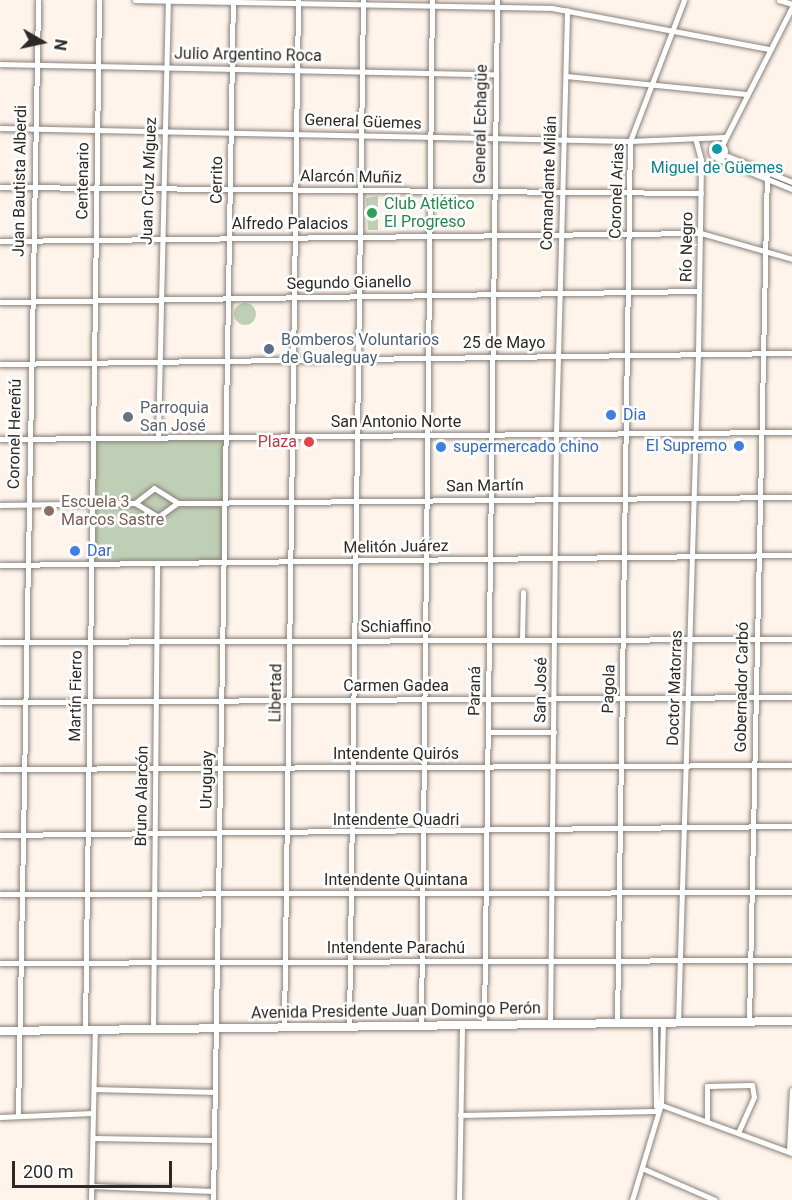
<!DOCTYPE html>
<html>
<head>
<meta charset="utf-8">
<style>
  body { margin:0 }
  #map { position:relative; width:792px; height:1200px; overflow:hidden; background:#fef4ec; font-family:Roboto,sans-serif }
  div>[style] { position:absolute }
  .green>* { inset:0; background:#bfcfb5; transform-origin:0 0 }
  .round { border-radius:50% }
  .roads { filter:drop-shadow(0 0 2px #8a817a) drop-shadow(0 0 2px #8a817a) }
  .minor>* { height:5px; margin:-2.5px; padding:0 2.5px; transform-origin:2.5px; border-radius:2.5px; background:#fff }
  .minor>.ring { margin:-2.5px; padding:0; box-sizing:content-box; background:none; border:5px solid #fff; border-radius:50% }
  .highway>* { height:8px; margin:-4px; padding:0 4px; transform-origin:4px; border-radius:4px; background:#fff }
  .dots>* { width:16px; height:16px; translate:-50% -50%; box-sizing:border-box; border:3px solid #fff; border-radius:50% }
  span { translate:-50% -50%; white-space:nowrap; text-align:center; line-height:1.15; -webkit-text-stroke:5px #fff; paint-order:stroke }
  .street-label { font-size:16px; color:#2d2926 }
  .culture-label { font-size:16px; color:#0d838f }
  .leisure-label { font-size:16px; color:#27864d }
  .left { translate:0 -50%; text-align:left }
  .service-label { font-size:16px; color:#4e5e75 }
  .worship-label { font-size:16px; color:#5b616d }
  .shop-label { font-size:16px; color:#366cbe }
  .right { translate:-100% -50%; text-align:right }
  .health-label { font-size:16px; color:#be3a42 }
  .education-label { font-size:16px; color:#785e54 }
  .north { position:absolute; left:12px; top:12px; width:60px; height:60px; -webkit-text-stroke:4px #fff; paint-order:stroke; rotate:99deg; font-size:16px; font-weight:700; line-height:24px; text-align:center; color:#2d2926 }
  .north::after { content:''; display:block; margin:auto; width:21px; height:27px; background:#2d2926; clip-path:polygon(50% 0,100% 100%,50% 72%,0 100%) }
  .scale { position:absolute; left:12px; top:1161px; width:160px; height:27px; box-sizing:border-box; border:3px solid #2d2926; border-top:0; padding-left:8px; font-size:18px; line-height:21px; white-space:nowrap; color:#2d2926; -webkit-text-stroke:4px #fff; paint-order:stroke }
</style>
</head>
<body>
<div id="map">
  <div class="green">
    <div style="clip-path:polygon(378px 196px,378px 230px,368px 230px,366px 198px)"></div>
    <div class="round" style="left:234px;top:303px;width:22px;height:22px"></div>
    <div style="left:93px;top:437px;width:135px;height:127px"></div>
  </div>
  <div class="roads">
    <div class="minor">
      <div style="left:135px;top:0;width:417px;rotate:1.1deg"></div>
      <div style="left:552px;top:8px;width:222px;rotate:10.7deg"></div>
      <div style="left:779px;top:0;width:14px;rotate:17deg"></div>
      <div style="left:0;top:64px;width:496px;rotate:1.2deg"></div>
      <div style="left:566px;top:76px;width:181px;rotate:5.7deg"></div>
      <div style="left:0;top:128px;width:630px;rotate:1.18deg"></div>
      <div style="left:630px;top:141px;width:95px;rotate:-2.4deg"></div>
      <div class="ring" style="left:711px;top:144px;width:9px;height:9px"></div>
      <div style="left:722px;top:145px;width:155px;rotate:-63.1deg"></div>
      <div style="left:725px;top:155px;width:72px;rotate:21.9deg"></div>
      <div style="left:718px;top:159px;width:80px;rotate:22.1deg"></div>
      <div style="left:0;top:187px;width:701px;rotate:0.49deg"></div>
      <div style="left:0;top:241px;width:701px;rotate:-0.65deg"></div>
      <div style="left:701px;top:233px;width:95px;rotate:15.9deg"></div>
      <div style="left:0;top:302px;width:699px;rotate:-0.9deg"></div>
      <div style="left:0;top:364px;width:792px;rotate:-0.8deg"></div>
      <div style="left:158px;top:437px;width:437px;rotate:-88.7deg"></div>
      <div style="left:0;top:439px;width:792px;rotate:-0.51deg"></div>
      <div style="left:135px;top:503px;width:27px;rotate:31deg"></div>
      <div style="left:158px;top:517px;width:24px;rotate:-36deg"></div>
      <div style="left:0;top:505px;width:135px;rotate:-0.8deg"></div>
      <div style="left:135px;top:503px;width:24px;rotate:-38deg"></div>
      <div style="left:154px;top:488px;width:28px;rotate:32deg"></div>
      <div style="left:178px;top:503px;width:614px;rotate:-0.56deg"></div>
      <div style="left:0;top:565px;width:792px;rotate:-0.72deg"></div>
      <div style="left:522px;top:640px;width:48px;rotate:-88.8deg"></div>
      <div style="left:0;top:642px;width:792px;rotate:-0.22deg"></div>
      <div style="left:0;top:702px;width:792px;rotate:-0.36deg"></div>
      <div style="left:488px;top:732px;width:66px"></div>
      <div style="left:0;top:769px;width:792px;rotate:-0.29deg"></div>
      <div style="left:0;top:835px;width:792px;rotate:-0.65deg"></div>
      <div style="left:0;top:894px;width:792px;rotate:-0.14deg"></div>
      <div style="left:0;top:963px;width:792px;rotate:-0.22deg"></div>
      <div style="left:749px;top:1022px;width:850px;rotate:-88.79deg"></div>
      <div style="left:678px;top:1023px;width:669px;rotate:-88.29deg"></div>
      <div style="left:698px;top:354px;width:194px;rotate:-89.1deg"></div>
      <div style="left:701px;top:160px;width:20px;rotate:-105deg"></div>
      <div style="left:617px;top:1024px;width:883px;rotate:-89.16deg"></div>
      <div style="left:630px;top:141px;width:151px;rotate:-69deg"></div>
      <div style="left:655px;top:1024px;width:82px;rotate:89.3deg"></div>
      <div style="left:484px;top:1025px;width:1025px;rotate:-89.27deg"></div>
      <div style="left:550px;top:1025px;width:591px;rotate:-89.42deg"></div>
      <div style="left:556px;top:434px;width:424px;rotate:-88.5deg"></div>
      <div style="left:421px;top:1026px;width:1026px;rotate:-89.39deg"></div>
      <div style="left:349px;top:1027px;width:1027px;rotate:-89.22deg"></div>
      <div style="left:284px;top:1028px;width:1028px;rotate:-89.22deg"></div>
      <div style="left:153px;top:1029px;width:466px;rotate:-89.5deg"></div>
      <div style="left:85px;top:1030px;width:1030px;rotate:-89.22deg"></div>
      <div style="left:94px;top:1089px;width:121px;rotate:1.4deg"></div>
      <div style="left:656px;top:1103px;width:145px;rotate:20.2deg"></div>
      <div style="left:460px;top:1115px;width:196px;rotate:-1.2deg"></div>
      <div style="left:18px;top:1116px;width:1116px;rotate:-88.97deg"></div>
      <div style="left:0;top:1117px;width:93px;rotate:-2.5deg"></div>
      <div style="left:707px;top:1119px;width:33px;rotate:-90deg"></div>
      <div style="left:707px;top:1086px;width:45px;rotate:-1.3deg"></div>
      <div style="left:752px;top:1085px;width:12px;rotate:81deg"></div>
      <div style="left:754px;top:1097px;width:37px;rotate:114deg"></div>
      <div style="left:93px;top:1138px;width:121px;rotate:0.9deg"></div>
      <div style="left:789px;top:1151px;width:61px;rotate:-87.2deg"></div>
      <div style="left:644px;top:1169px;width:77px;rotate:23.6deg"></div>
      <div style="left:91px;top:1186px;width:122px;rotate:2.3deg"></div>
      <div style="left:91px;top:1200px;width:170px;rotate:-88.7deg"></div>
      <div style="left:213px;top:1200px;width:1200px;rotate:-89.05deg"></div>
      <div style="left:459px;top:1200px;width:174px;rotate:-89deg"></div>
      <div style="left:632px;top:1200px;width:100px;rotate:-73.2deg"></div>
      <div style="left:661px;top:1104px;width:80px;rotate:-88.6deg"></div>
    </div>
    <div class="highway">
      <div style="left:0;top:1031px;width:792px;rotate:-0.72deg"></div>
    </div>
  </div>
  <div class="dots">
    <div style="left:717px;top:149px;background:#0f9aa8"></div>
    <div style="left:372px;top:213px;background:#2e9e5b"></div>
    <div style="left:269px;top:349px;background:#5c6f8a"></div>
    <div style="left:611px;top:415px;background:#3f7fe0"></div>
    <div style="left:128px;top:417px;background:#6b7280"></div>
    <div style="left:309px;top:442px;background:#e0444e"></div>
    <div style="left:739px;top:446px;background:#3f7fe0"></div>
    <div style="left:441px;top:447px;background:#3f7fe0"></div>
    <div style="left:49px;top:511px;background:#8d6e63"></div>
    <div style="left:75px;top:551px;background:#3f7fe0"></div>
  </div>
  <div class="street-label">
    <span style="left:248px;top:55px;rotate:1deg">Julio Argentino Roca</span>
    <span style="left:363px;top:122px;rotate:2deg">General Güemes</span>
    <span style="left:481px;top:124px;rotate:-89deg">General Echagüe</span>
    <span style="left:351px;top:177px;rotate:1deg">Alarcón Muñiz</span>
    <span style="left:217px;top:180px;rotate:-89deg">Cerrito</span>
    <span style="left:20px;top:181px;rotate:-89deg">Juan Bautista Alberdi</span>
    <span style="left:83px;top:181px;rotate:-89deg">Centenario</span>
    <span style="left:149px;top:181px;rotate:-88deg">Juan Cruz Míguez</span>
    <span style="left:549px;top:183px;rotate:-88deg">Comandante Milán</span>
    <span style="left:617px;top:191px;rotate:-88deg">Coronel Arias</span>
    <span style="left:290px;top:224px">Alfredo Palacios</span>
    <span style="left:687px;top:247px;rotate:-89deg">Río Negro</span>
    <span style="left:349px;top:283px;rotate:-1deg">Segundo Gianello</span>
    <span style="left:504px;top:343px">25 de Mayo</span>
    <span style="left:396px;top:422px">San Antonio Norte</span>
    <span style="left:15px;top:434px;rotate:-89deg">Coronel Hereñú</span>
    <span style="left:485px;top:486px;rotate:-1deg">San Martín</span>
    <span style="left:396px;top:547px;rotate:-1deg">Melitón Juárez</span>
    <span style="left:396px;top:627px">Schiaffino</span>
    <span style="left:396px;top:686px">Carmen Gadea</span>
    <span style="left:742px;top:687px;rotate:-89deg">Gobernador Carbó</span>
    <span style="left:675px;top:688px;rotate:-88deg">Doctor Matorras</span>
    <span style="left:609px;top:689px;rotate:-88deg">Pagola</span>
    <span style="left:541px;top:690px;rotate:-89deg">San José</span>
    <span style="left:475px;top:691px;rotate:-89deg">Paraná</span>
    <span style="left:276px;top:693px;rotate:-89deg">Libertad</span>
    <span style="left:76px;top:696px;rotate:-89deg">Martín Fierro</span>
    <span style="left:396px;top:754px">Intendente Quirós</span>
    <span style="left:207px;top:780px;rotate:-89deg">Uruguay</span>
    <span style="left:142px;top:796px;rotate:-89deg">Bruno Alarcón</span>
    <span style="left:396px;top:820px">Intendente Quadri</span>
    <span style="left:396px;top:880px">Intendente Quintana</span>
    <span style="left:396px;top:948px">Intendente Parachú</span>
    <span style="left:396px;top:1011px;rotate:-1deg">Avenida Presidente Juan Domingo Perón</span>
  </div>
  <div class="culture-label">
    <span style="left:717px;top:168px">Miguel de Güemes</span>
  </div>
  <div class="leisure-label">
    <span class="left" style="left:384px;top:213px">Club Atlético<br>El Progreso</span>
  </div>
  <div class="service-label">
    <span class="left" style="left:281px;top:349px">Bomberos Voluntarios<br>de Gualeguay</span>
  </div>
  <div class="worship-label">
    <span class="left" style="left:140px;top:417px">Parroquia<br>San José</span>
  </div>
  <div class="shop-label">
    <span class="left" style="left:623px;top:415px">Dia</span>
    <span class="right" style="left:727px;top:446px">El Supremo</span>
    <span class="left" style="left:453px;top:447px">supermercado chino</span>
    <span class="left" style="left:87px;top:551px">Dar</span>
  </div>
  <div class="health-label">
    <span class="right" style="left:297px;top:442px">Plaza</span>
  </div>
  <div class="education-label">
    <span class="left" style="left:61px;top:511px">Escuela 3<br>Marcos Sastre</span>
  </div>
  <div class="north">N</div>
  <div class="scale">200 m</div>
</div>
</body>
</html>
